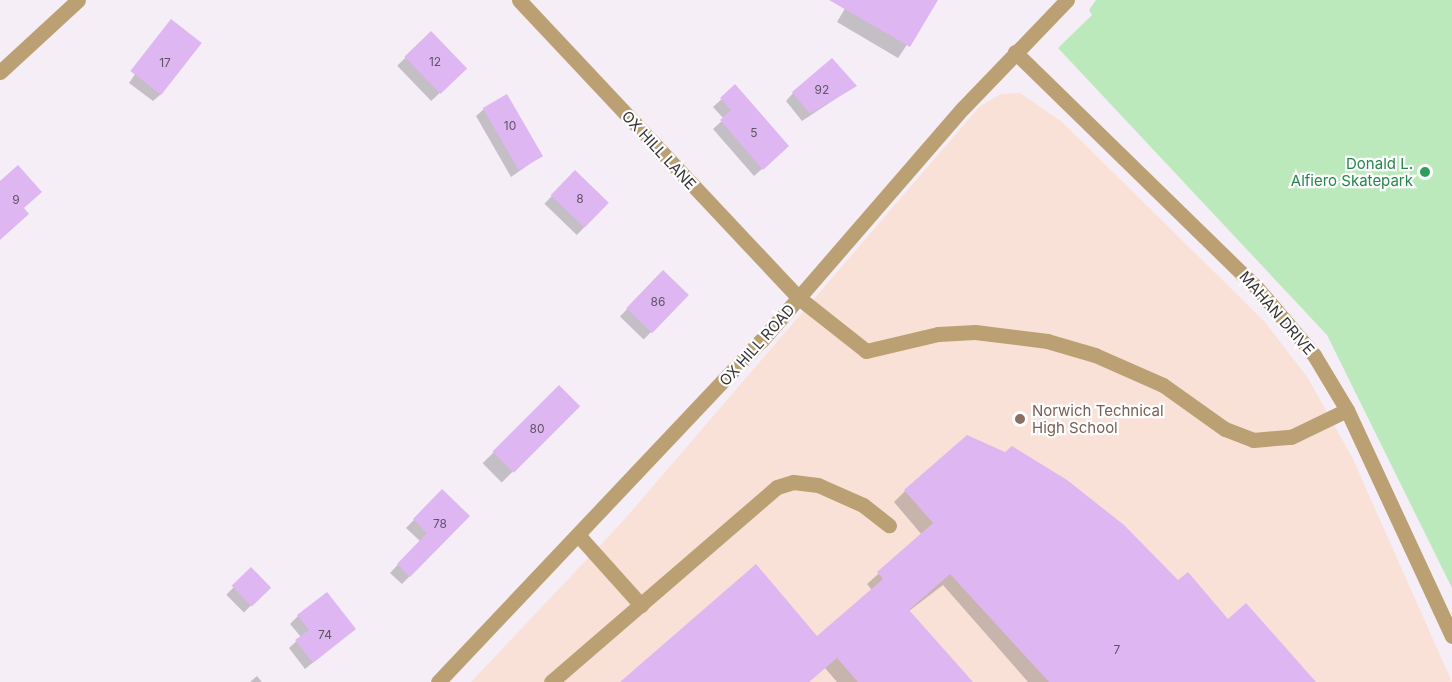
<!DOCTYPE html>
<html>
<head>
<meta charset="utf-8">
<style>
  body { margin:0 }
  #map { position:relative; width:1452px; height:682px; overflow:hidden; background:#f5eef7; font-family:Inter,sans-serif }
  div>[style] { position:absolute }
  .education>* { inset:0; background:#f9e1d7 }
  .green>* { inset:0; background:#bbe9bc }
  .shadow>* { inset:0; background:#0003; transform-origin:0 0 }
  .building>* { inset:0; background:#deb6f2; transform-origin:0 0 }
  .service>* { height:15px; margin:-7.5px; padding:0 7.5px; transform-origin:7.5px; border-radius:7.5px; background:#bba073 }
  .minor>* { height:15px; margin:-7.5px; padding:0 7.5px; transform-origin:7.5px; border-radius:7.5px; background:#bba073 }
  .dots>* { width:16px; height:16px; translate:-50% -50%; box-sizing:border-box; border:3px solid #fefefe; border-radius:50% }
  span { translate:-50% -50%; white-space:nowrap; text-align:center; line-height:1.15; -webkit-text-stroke:4.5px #fefefe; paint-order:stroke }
  .number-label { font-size:12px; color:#615466 }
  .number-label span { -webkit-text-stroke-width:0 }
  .street-label { font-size:15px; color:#373437 }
  .leisure-label { font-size:15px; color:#27864d }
  .right { translate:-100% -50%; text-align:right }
  .education-label { font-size:15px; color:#785e54 }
  .left { translate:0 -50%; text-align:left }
</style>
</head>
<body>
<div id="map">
  <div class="education">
    <div style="clip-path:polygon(1020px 93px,1062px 122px,1264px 321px,1308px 378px,1353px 459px,1452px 682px,471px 682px,623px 521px,979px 107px,1001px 94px)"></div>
  </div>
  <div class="green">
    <div style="clip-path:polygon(1096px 0,1452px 0,1452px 588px,1327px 335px,1058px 48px,1092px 15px,1089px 10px)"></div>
  </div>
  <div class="shadow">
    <div style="clip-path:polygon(850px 0,937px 0,898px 58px,837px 22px)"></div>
    <div style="clip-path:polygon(171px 21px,161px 94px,153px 101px,129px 83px)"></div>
    <div style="left:431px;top:33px;width:49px;height:47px;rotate:46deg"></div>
    <div style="clip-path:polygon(855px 86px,802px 121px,786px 101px,793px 93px)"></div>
    <div style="clip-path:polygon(735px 87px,780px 153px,754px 176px,713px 129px,724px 119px,713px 107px)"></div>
    <div style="clip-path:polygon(484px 109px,541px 156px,511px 177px,476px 116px)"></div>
    <div style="left:575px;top:172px;width:45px;height:44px;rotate:44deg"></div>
    <div style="left:663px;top:272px;width:33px;height:62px;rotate:44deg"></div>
    <div style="left:559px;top:387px;width:27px;height:108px;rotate:45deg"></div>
    <div style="clip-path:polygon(442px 491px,468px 516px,402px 584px,390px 573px,420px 541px,406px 528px)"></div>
    <div style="clip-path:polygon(905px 491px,1178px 582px,1312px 682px,1028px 682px,943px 585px,909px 611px,971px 682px,837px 682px,825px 668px,808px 682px,622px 682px,817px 638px,872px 590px,867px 584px,922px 535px,894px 502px)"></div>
    <div style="left:251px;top:570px;width:25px;height:35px;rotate:45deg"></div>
    <div style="clip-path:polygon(298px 616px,354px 629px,305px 669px,289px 648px,301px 637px,290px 624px)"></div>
    <div style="clip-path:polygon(257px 676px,262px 682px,250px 682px)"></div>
  </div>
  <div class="building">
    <div style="clip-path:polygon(829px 0,938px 0,910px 47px)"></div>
    <div style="left:171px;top:19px;width:39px;height:66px;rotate:38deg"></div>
    <div style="left:431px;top:31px;width:52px;height:37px;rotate:46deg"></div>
    <div style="clip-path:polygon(832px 58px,857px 86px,810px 114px,792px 92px)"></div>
    <div style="clip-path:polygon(735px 84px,789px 146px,763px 170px,720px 120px,731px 110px,720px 98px)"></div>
    <div style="left:507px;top:94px;width:72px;height:28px;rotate:60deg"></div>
    <div style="clip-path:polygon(18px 165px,42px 192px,24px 208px,29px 214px,0 240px,0 181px)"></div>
    <div style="left:575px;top:170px;width:47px;height:35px;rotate:44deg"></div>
    <div style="left:663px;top:270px;width:36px;height:53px;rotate:44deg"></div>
    <div style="left:559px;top:385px;width:30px;height:94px;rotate:45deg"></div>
    <div style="clip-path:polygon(967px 435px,1005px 452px,1012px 446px,1067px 480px,1124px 525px,1178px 580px,1188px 572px,1228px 619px,1246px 603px,1316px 682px,1049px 682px,950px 574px,909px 610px,973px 682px,858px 682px,837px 658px,809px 682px,620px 682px,756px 564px,817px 636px,883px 579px,877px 572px,933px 523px,904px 490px)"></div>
    <div style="clip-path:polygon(442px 489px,470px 516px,410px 577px,397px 564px,427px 533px,413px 519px)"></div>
    <div style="left:251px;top:567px;width:29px;height:27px;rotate:46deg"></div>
    <div style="clip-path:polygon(327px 592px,356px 629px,313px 663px,295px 640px,309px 630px,297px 615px)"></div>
  </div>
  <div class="service">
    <div style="left:799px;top:298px;width:85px;rotate:38.3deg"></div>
    <div style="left:866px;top:351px;width:74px;rotate:-13.3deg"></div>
    <div style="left:938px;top:334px;width:37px;rotate:-3deg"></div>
    <div style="left:975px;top:332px;width:73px;rotate:7.1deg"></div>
    <div style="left:1047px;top:341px;width:50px;rotate:16.3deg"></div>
    <div style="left:1095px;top:355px;width:74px;rotate:23.8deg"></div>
    <div style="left:1163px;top:385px;width:76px;rotate:35.4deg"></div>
    <div style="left:1225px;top:429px;width:30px;rotate:21deg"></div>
    <div style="left:1253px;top:440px;width:38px;rotate:-5deg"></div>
    <div style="left:1291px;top:437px;width:62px;rotate:-25.7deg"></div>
    <div style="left:579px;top:536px;width:93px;rotate:48.1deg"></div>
    <div style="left:551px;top:682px;width:298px;rotate:-40.8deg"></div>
    <div style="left:777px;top:487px;width:17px;rotate:-17deg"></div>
    <div style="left:793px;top:482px;width:25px;rotate:7deg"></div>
    <div style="left:818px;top:485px;width:49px;rotate:24deg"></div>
    <div style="left:863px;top:505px;width:33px;rotate:38deg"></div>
  </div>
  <div class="minor">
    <div style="left:519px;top:0;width:409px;rotate:46.8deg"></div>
    <div style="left:1015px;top:52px;width:338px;rotate:44.3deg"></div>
    <div style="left:1257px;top:288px;width:88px;rotate:49.6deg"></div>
    <div style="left:1314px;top:355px;width:64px;rotate:59deg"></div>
    <div style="left:1347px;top:410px;width:249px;rotate:65.1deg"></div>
    <div style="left:0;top:72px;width:106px;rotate:-42.7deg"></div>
    <div style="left:438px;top:682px;width:470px;rotate:-46.6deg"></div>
    <div style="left:761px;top:341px;width:308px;rotate:-49.1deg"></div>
    <div style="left:963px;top:108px;width:150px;rotate:-46.1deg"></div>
  </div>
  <div class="dots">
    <div style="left:1425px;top:172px;background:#2e9e5b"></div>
    <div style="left:1020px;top:419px;background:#8d6e63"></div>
  </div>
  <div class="number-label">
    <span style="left:435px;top:62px">12</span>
    <span style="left:165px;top:63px">17</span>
    <span style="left:822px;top:90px">92</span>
    <span style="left:510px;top:126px">10</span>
    <span style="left:754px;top:133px">5</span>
    <span style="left:580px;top:199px">8</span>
    <span style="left:16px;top:200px">9</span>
    <span style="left:658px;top:302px">86</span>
    <span style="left:537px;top:429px">80</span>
    <span style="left:440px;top:524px">78</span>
    <span style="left:325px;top:635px">74</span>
    <span style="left:1117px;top:650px">7</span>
  </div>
  <div class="street-label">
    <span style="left:659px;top:150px;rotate:47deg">OX HILL LANE</span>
    <span style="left:1277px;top:313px;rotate:49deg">MAHAN DRIVE</span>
    <span style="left:757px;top:345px;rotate:-48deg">OX HILL ROAD</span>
  </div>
  <div class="leisure-label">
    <span class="right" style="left:1413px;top:172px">Donald L.<br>Alfiero Skatepark</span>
  </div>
  <div class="education-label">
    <span class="left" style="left:1032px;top:419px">Norwich Technical<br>High School</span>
  </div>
</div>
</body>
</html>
